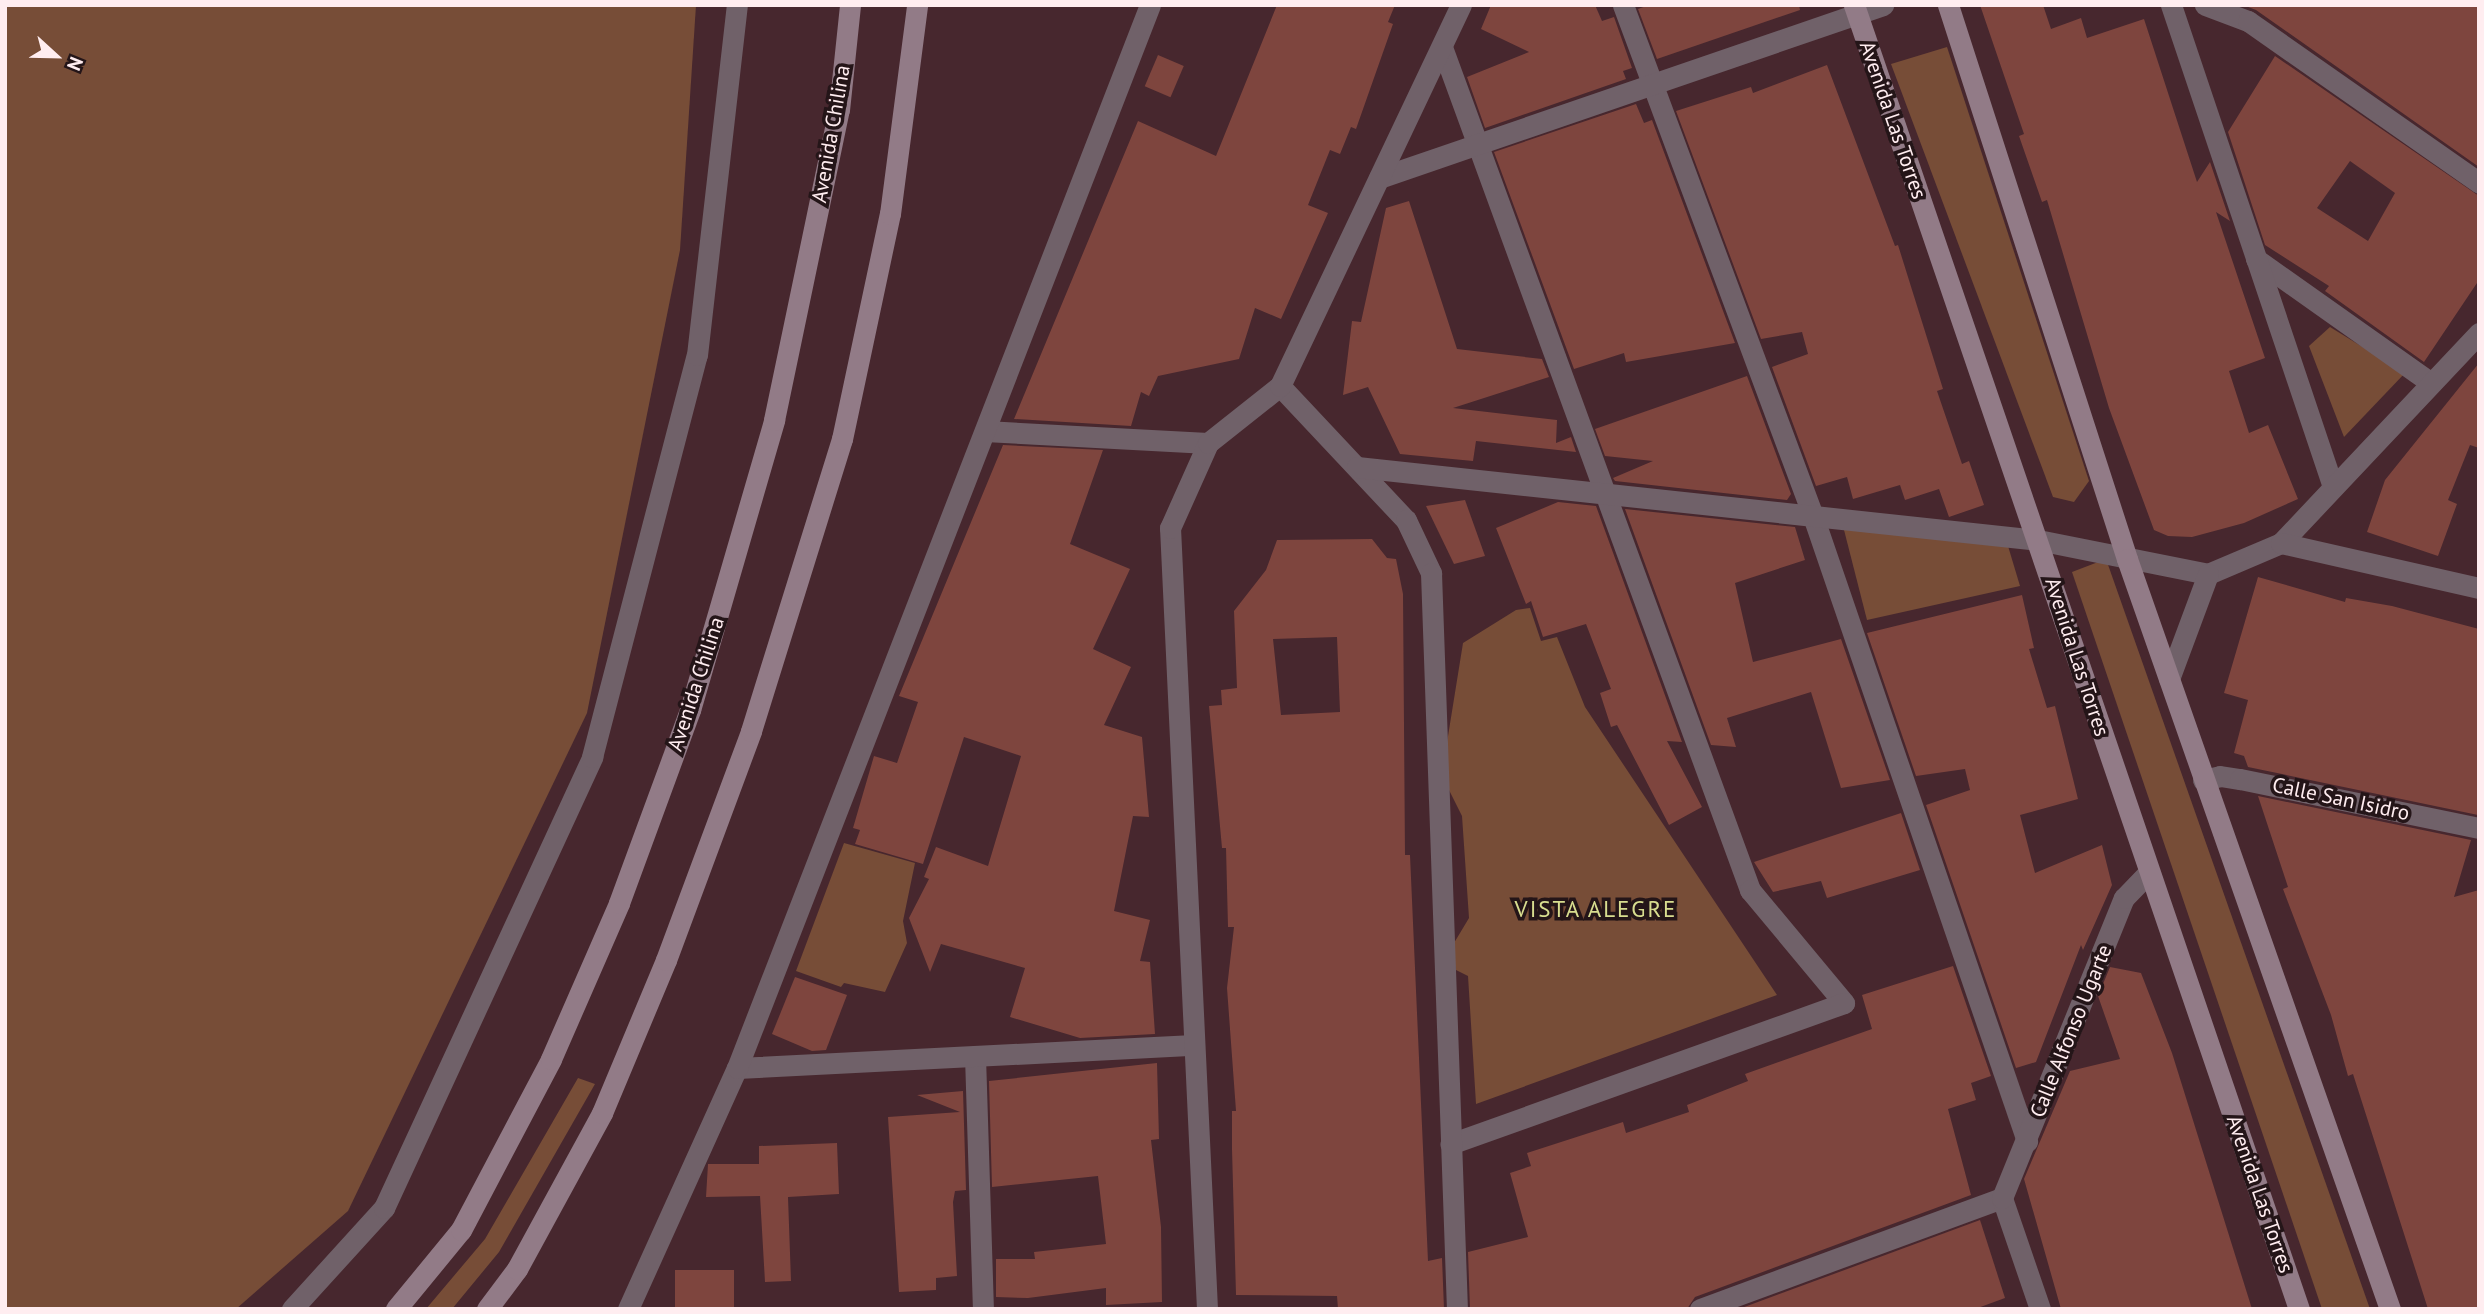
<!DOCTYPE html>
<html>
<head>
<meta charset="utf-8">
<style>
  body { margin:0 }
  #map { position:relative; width:2484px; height:1314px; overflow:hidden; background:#47272e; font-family:"PT Sans",sans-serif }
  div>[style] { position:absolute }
  .green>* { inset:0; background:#774d37 }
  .building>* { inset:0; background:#7e453e; transform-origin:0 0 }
  .lane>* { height:21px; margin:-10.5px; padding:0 10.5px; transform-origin:10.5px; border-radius:10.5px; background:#706169 }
  .street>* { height:21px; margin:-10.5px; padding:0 10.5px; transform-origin:10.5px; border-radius:10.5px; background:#706169 }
  .secondary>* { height:21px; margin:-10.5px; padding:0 10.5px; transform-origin:10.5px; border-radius:10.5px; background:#927b87 }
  span { translate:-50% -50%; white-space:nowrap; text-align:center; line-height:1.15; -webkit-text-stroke:7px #241518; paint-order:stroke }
  .street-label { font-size:21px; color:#ffedf0 }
  .neighbourhood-label { font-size:23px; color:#d8dd8f; letter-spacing:2px }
  .frame { position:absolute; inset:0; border:7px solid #ffedf0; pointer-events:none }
  .north { position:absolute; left:21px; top:21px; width:70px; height:70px; -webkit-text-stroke:5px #241518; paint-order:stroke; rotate:112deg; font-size:19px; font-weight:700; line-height:28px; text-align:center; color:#ffedf0 }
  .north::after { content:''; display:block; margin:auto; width:24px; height:32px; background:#ffedf0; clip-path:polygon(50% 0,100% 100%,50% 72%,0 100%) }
</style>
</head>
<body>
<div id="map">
  <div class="green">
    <div style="clip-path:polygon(5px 5px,696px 5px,680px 250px,587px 713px,348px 1211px,236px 1309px,5px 1309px)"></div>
    <div style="clip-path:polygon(1947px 47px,2089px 481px,2074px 502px,2053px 497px,1891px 64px)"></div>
    <div style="clip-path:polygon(2330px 327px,2405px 373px,2344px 437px,2309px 346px)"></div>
    <div style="clip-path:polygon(1843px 526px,2008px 546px,2020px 586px,1867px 620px)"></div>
    <div style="clip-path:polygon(2106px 559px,2370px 1309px,2322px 1309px,2072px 572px)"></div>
    <div style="clip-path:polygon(1530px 608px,1541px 641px,1557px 637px,1585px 707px,1777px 995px,1476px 1104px,1468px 976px,1456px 970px,1451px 948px,1469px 918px,1462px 816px,1449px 790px,1444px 761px,1463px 643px,1516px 610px)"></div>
    <div style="clip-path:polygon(844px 843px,915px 863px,903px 921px,907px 943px,885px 992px,844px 983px,841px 987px,796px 971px)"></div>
    <div style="clip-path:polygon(578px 1078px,595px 1084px,499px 1252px,452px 1309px,426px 1309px,485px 1239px)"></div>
  </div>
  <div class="building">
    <div style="clip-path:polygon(1277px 5px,1395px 5px,1388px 22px,1393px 24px,1356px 129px,1351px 127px,1340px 154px,1330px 150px,1308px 205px,1328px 213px,1281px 319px,1255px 308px,1239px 359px,1158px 376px,1149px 396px,1141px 392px,1131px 426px,1014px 419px,1138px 121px,1216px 156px)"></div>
    <div style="clip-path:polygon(1491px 5px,1595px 5px,1602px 21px,1614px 17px,1632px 68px,1623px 71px,1626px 79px,1485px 128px,1467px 77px,1529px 52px,1481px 29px)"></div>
    <div style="clip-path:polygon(1649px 5px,1799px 5px,1800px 10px,1657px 59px,1638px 9px)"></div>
    <div style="clip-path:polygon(1980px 5px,2043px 5px,2051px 29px,2081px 18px,2087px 38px,2144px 19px,2197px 182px,2210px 162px,2230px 221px,2216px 212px,2265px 358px,2229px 371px,2249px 433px,2268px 425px,2298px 499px,2244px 523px,2192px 537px,2168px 536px,2154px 530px,2109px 408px,2047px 200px,2042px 202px,2019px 136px,2024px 134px)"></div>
    <div style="clip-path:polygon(2243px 5px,2479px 5px,2479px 167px,2256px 10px)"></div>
    <div style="left:1158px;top:55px;width:28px;height:34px;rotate:23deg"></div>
    <div style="clip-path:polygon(evenodd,2275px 56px,2479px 196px,2479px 280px,2424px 362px,2325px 291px,2329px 286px,2265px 245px,2228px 132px,2275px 56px,2350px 161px,2395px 193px,2368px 241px,2317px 208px,2350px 161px)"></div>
    <div style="clip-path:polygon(1827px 65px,1895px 246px,1898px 245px,1943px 389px,1937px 391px,1962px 464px,1969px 461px,1984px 505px,1949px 517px,1939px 489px,1905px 500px,1900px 485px,1853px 499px,1847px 477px,1816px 486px,1772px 367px,1808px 354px,1802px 332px,1761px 339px,1676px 111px,1751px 87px,1753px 93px)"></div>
    <div style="clip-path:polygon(1636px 104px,1644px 123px,1652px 120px,1735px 343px,1626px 362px,1624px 353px,1574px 369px,1494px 152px)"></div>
    <div style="clip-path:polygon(1409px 201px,1457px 349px,1542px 359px,1549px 377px,1453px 408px,1557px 420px,1556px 443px,1571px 437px,1576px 452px,1476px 441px,1473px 461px,1400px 454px,1368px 387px,1343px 395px,1352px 321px,1361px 322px,1386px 208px)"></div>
    <div style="clip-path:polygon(2479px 363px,2479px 448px,2470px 445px,2448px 500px,2457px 504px,2438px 556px,2367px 532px,2385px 480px)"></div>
    <div style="clip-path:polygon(1747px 376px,1791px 494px,1787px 500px,1615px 481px,1613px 478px,1653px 461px,1605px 456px,1595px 429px)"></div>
    <div style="clip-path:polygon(1003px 445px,1103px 450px,1070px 544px,1130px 569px,1093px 649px,1131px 667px,1104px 725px,1142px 737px,1149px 817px,1133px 816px,1114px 911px,1150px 920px,1140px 961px,1150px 962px,1155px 1034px,1080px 1038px,1010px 1017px,1025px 968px,941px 944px,930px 972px,909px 918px,929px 879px,924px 877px,936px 847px,988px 866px,1021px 756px,964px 737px,923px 864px,855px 844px,860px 830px,853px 828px,874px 756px,897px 763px,918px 702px,899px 696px)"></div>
    <div style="clip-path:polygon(1465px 500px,1485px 556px,1454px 564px,1426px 506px)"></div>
    <div style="clip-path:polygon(1558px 502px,1596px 506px,1682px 742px,1667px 741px,1702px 807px,1669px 825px,1617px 725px,1611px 727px,1600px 693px,1611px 689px,1586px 624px,1543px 637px,1531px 601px,1526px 604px,1496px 528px)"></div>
    <div style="clip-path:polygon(1625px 509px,1795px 527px,1805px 560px,1735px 583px,1753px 662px,1841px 639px,1890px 780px,1841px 788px,1811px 692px,1727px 718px,1736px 747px,1711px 745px)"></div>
    <div style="clip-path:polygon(evenodd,1372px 539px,1387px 558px,1396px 559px,1403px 594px,1405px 855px,1410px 855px,1428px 1261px,1442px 1258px,1444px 1309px,1338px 1309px,1337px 1296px,1236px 1295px,1232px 1149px,1232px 1111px,1236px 1111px,1227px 988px,1234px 927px,1228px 927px,1226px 848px,1222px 848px,1209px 706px,1222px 705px,1221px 690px,1237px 688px,1234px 611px,1266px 570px,1277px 540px,1372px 539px,1337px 637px,1340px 712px,1281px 715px,1273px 639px,1337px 637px)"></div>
    <div style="clip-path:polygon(2258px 577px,2345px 602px,2346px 598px,2392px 606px,2479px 629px,2478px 815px,2248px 767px,2244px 756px,2234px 753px,2248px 700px,2224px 693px)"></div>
    <div style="clip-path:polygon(2022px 595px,2034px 648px,2029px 649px,2047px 708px,2055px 706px,2078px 799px,2020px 815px,2035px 873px,2102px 845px,2112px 885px,2083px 950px,2081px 945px,2036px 1062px,2016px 1068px,1926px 805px,1970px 790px,1965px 769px,1916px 776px,1867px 633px)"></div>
    <div style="clip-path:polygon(2258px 796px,2471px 840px,2454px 897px,2479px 890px,2479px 1309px,2428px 1309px,2353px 1074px,2348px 1076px,2331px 1015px,2283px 889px,2288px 887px)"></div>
    <div style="clip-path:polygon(1901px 813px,1920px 870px,1827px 898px,1821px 881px,1773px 892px,1754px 862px)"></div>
    <div style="clip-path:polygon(1953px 966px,1991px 1076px,1971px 1083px,1976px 1100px,1948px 1109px,1971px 1195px,1695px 1297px,1687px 1309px,1470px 1309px,1468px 1252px,1528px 1237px,1510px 1173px,1531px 1166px,1527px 1153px,1623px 1122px,1626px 1133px,1689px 1112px,1687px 1105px,1748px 1081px,1745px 1074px,1872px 1029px,1862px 995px)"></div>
    <div style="clip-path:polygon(2110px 967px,2141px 973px,2172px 1053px,2252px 1309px,2061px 1309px,2024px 1179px,2070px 1071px,2120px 1059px,2098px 996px)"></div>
    <div style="clip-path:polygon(795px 977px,847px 995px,826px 1050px,812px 1051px,772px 1034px)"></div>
    <div style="clip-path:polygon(1157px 1063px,1159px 1139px,1151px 1140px,1161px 1227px,1162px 1302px,1106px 1305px,1106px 1288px,1028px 1298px,996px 1297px,996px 1259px,1035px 1259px,1034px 1252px,1106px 1244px,1098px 1176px,992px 1187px,989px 1081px)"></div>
    <div style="clip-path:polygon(963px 1091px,966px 1190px,955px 1191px,953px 1202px,957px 1276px,936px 1278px,936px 1290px,899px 1292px,888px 1117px,960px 1112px,917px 1095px)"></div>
    <div style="clip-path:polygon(837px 1143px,839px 1194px,788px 1197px,791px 1281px,765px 1282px,760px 1196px,706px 1197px,708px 1164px,759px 1164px,759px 1146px)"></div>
    <div style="clip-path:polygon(1980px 1220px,2005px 1298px,1975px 1309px,1739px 1309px)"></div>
    <div style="left:734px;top:1270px;width:39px;height:59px;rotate:90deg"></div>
  </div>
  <div class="lane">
    <div style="left:2256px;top:259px;width:214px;rotate:35.3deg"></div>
    <div style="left:292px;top:1309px;width:137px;rotate:-47.7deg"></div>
    <div style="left:384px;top:1208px;width:497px;rotate:-65.2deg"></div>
    <div style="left:592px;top:757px;width:415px;rotate:-75.4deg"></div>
    <div style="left:697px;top:355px;width:352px;rotate:-83.5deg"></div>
    <div style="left:1700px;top:1309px;width:322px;rotate:-20.2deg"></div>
  </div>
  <div class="street">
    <div style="left:1623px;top:5px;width:545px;rotate:69.6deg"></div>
    <div style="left:1813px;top:516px;width:661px;rotate:71.1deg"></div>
    <div style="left:2171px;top:5px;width:508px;rotate:71.42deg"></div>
    <div style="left:2205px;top:5px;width:46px;rotate:20.4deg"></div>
    <div style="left:2248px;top:21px;width:282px;rotate:35deg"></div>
    <div style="left:1442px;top:47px;width:898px;rotate:69.93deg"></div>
    <div style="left:1750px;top:890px;width:147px;rotate:50.2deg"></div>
    <div style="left:1844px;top:1003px;width:418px;rotate:160.3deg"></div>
    <div style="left:1379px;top:178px;width:533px;rotate:-18.94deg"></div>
    <div style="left:1280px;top:386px;width:184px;rotate:46.8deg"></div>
    <div style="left:1406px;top:520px;width:59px;rotate:64.7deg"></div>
    <div style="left:1431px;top:573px;width:736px;rotate:87.98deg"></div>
    <div style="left:985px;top:431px;width:223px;rotate:3.1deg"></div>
    <div style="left:1357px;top:467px;width:685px;rotate:6.12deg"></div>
    <div style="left:2038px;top:540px;width:173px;rotate:11.3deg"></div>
    <div style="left:2208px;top:574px;width:79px;rotate:-23deg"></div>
    <div style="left:2281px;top:543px;width:289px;rotate:-46.7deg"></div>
    <div style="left:2281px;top:543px;width:203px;rotate:12.8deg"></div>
    <div style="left:2169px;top:679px;width:112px;rotate:-69.6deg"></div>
    <div style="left:2203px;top:780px;width:17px;rotate:-13deg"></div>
    <div style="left:2220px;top:776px;width:20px;rotate:9deg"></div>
    <div style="left:2240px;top:779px;width:244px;rotate:11.6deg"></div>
    <div style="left:975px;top:1056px;width:253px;rotate:88.2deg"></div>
    <div style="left:737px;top:1068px;width:457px;rotate:-2.9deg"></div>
    <div style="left:628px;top:1309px;width:265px;rotate:-65.7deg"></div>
    <div style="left:737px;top:1068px;width:1140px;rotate:-68.77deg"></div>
    <div style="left:1207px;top:1309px;width:782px;rotate:-92.71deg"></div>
    <div style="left:1170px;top:528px;width:93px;rotate:-65.9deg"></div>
    <div style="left:1208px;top:443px;width:92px;rotate:-38.4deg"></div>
    <div style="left:1280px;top:386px;width:422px;rotate:-64.6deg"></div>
    <div style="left:2040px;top:1309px;width:117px;rotate:-108.9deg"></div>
    <div style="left:2002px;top:1198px;width:324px;rotate:-67.9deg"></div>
    <div style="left:2124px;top:898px;width:36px;rotate:-46deg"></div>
  </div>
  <div class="secondary">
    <div style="left:1854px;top:5px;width:1378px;rotate:71.16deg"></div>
    <div style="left:1948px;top:5px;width:582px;rotate:72.09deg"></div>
    <div style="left:2127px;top:559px;width:795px;rotate:70.68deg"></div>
    <div style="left:396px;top:1309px;width:102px;rotate:-50.6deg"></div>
    <div style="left:461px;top:1230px;width:193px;rotate:-62.2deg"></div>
    <div style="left:551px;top:1059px;width:170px;rotate:-66.4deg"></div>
    <div style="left:619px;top:903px;width:206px;rotate:-69.8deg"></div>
    <div style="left:690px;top:710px;width:302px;rotate:-73.8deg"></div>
    <div style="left:774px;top:420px;width:317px;rotate:-78.2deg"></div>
    <div style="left:839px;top:110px;width:106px;rotate:-84deg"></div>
    <div style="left:487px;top:1309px;width:50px;rotate:-53.1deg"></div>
    <div style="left:517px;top:1269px;width:178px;rotate:-61.4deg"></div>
    <div style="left:602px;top:1113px;width:166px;rotate:-67.3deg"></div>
    <div style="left:666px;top:960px;width:244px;rotate:-69.6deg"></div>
    <div style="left:751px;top:731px;width:306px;rotate:-72.7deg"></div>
    <div style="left:842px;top:439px;width:230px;rotate:-78deg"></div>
    <div style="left:890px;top:214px;width:211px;rotate:-82.6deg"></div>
  </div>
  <div class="street-label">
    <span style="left:1893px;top:120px;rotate:71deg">Avenida Las Torres</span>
    <span style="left:831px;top:134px;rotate:-80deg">Avenida Chilina</span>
    <span style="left:2077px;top:657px;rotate:72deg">Avenida Las Torres</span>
    <span style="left:696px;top:684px;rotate:-72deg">Avenida Chilina</span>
    <span style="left:2341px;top:799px;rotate:12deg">Calle San Isidro</span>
    <span style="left:2071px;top:1031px;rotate:-68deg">Calle Alfonso Ugarte</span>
    <span style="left:2260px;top:1194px;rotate:71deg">Avenida Las Torres</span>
  </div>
  <div class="neighbourhood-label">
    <span style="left:1596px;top:909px">VISTA ALEGRE</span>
  </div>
  <div class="frame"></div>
  <div class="north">N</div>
</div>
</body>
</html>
